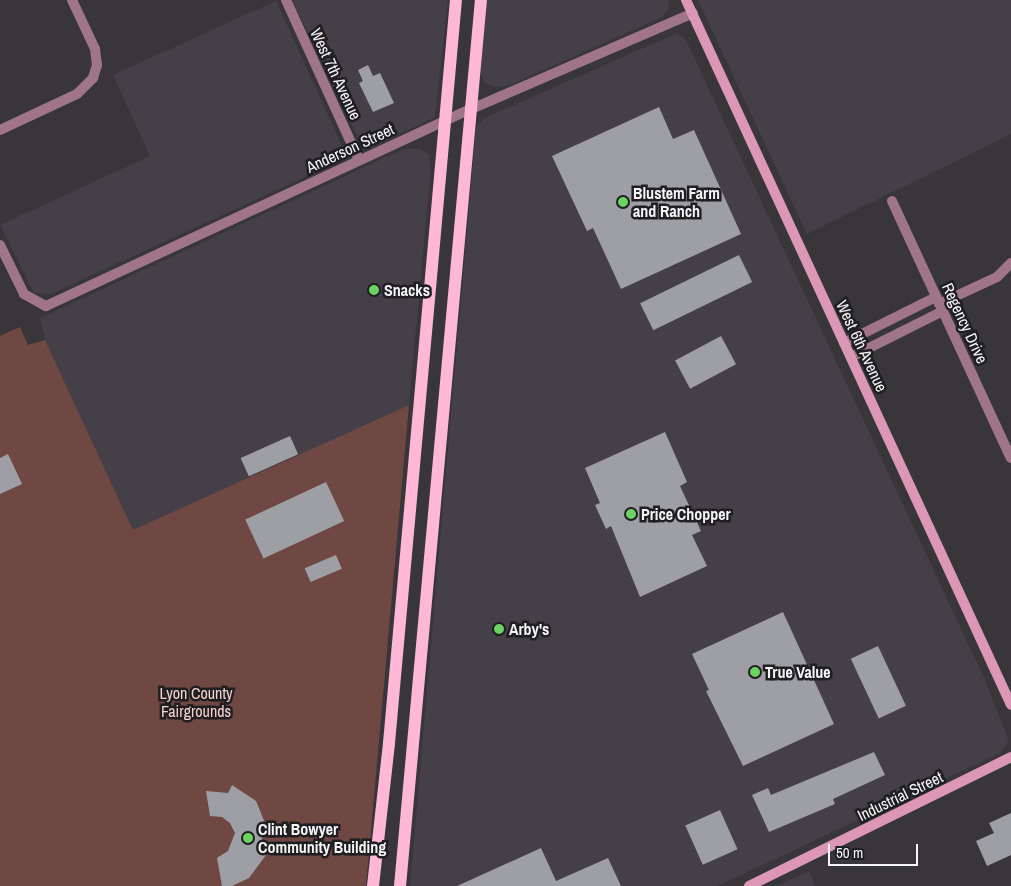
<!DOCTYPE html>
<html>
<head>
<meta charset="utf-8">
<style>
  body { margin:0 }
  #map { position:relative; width:1011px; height:886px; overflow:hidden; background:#39363a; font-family:"Archivo Narrow",sans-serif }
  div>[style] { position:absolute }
  .built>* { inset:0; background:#453f47 }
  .green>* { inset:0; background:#704843 }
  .building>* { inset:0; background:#9e9fa4; transform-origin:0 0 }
  .street>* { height:10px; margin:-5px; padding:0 5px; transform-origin:5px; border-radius:5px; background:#a07588 }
  .secondary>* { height:10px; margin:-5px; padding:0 5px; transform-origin:5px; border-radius:5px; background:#db97b5 }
  .primary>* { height:12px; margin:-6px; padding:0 6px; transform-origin:6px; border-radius:6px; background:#feb8d6 }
  .dots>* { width:14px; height:14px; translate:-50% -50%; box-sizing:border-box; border:2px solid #1f1e20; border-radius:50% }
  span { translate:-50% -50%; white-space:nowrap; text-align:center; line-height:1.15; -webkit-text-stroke:5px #1f1e20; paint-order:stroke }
  .street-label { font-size:16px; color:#f5f4f6 }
  .poi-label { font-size:16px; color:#f5f4f6; font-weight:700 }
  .left { translate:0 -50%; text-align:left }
  .park-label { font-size:16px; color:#f6d2ce }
  .scale { position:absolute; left:828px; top:844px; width:90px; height:22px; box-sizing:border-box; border:2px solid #f5f4f6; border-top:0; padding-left:6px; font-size:15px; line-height:18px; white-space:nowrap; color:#f5f4f6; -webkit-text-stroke:4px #1f1e20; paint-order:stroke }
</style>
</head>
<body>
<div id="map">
  <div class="built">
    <div style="clip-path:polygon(292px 0,448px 0,435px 117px,374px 147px,363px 148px)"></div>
    <div style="clip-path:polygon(486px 0,668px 0,669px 8px,662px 17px,508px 86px,494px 87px,484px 82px,479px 68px)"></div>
    <div style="clip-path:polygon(698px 0,1011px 0,1011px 134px,807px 234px)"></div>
    <div style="clip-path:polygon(276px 1px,343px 148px,344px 159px,51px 294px,34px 293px,0 225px,150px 156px,113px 75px)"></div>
    <div style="clip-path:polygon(677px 33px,686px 40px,984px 678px,1009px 741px,1000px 753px,718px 886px,410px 886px,476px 128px,485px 118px)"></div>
    <div style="clip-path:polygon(419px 148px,429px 155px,431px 168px,409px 405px,133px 531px,45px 340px,40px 318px,401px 150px)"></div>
    <div style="clip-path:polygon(809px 871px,815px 886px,777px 886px)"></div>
  </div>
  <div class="green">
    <div style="clip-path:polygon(20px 327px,28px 345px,45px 340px,133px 530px,409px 405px,366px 886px,0 886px,0 336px)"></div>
  </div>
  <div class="building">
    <div style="clip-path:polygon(368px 65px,373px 76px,380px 73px,394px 103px,373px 112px,359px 83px,363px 81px,358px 70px)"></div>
    <div style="clip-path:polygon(659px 107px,673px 139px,694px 130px,741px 234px,621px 289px,593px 228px,587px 231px,552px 156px)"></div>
    <div style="left:739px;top:255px;width:30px;height:110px;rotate:64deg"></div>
    <div style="left:721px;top:336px;width:32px;height:52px;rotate:62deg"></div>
    <div style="clip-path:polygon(665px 432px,687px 482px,680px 486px,701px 531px,692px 535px,707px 566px,640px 597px,611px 526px,606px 529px,595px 505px,600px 503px,585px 468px)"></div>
    <div style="left:290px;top:436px;width:20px;height:54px;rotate:66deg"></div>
    <div style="clip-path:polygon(8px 454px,22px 484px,0 494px,0 458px)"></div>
    <div style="left:326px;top:482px;width:43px;height:89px;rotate:65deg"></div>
    <div style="left:336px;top:555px;width:15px;height:34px;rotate:67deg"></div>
    <div style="clip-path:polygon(783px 612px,834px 724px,743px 766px,706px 691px,709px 690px,692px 654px)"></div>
    <div style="left:878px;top:646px;width:66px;height:30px;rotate:65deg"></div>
    <div style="clip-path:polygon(874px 752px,885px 775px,833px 799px,835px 804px,769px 832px,752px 795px,768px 788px,771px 795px)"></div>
    <div style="clip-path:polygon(232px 785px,256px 801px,267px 828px,263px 827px,261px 853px,266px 855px,249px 878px,232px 886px,222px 886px,217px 858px,228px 851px,235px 833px,230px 823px,222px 817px,210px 816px,206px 791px,228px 793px)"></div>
    <div style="left:720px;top:810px;width:43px;height:38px;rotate:66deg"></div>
    <div style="clip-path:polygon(1011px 813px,1011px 855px,987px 866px,976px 841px,994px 833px,989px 823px)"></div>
    <div style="clip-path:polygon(541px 848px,556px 881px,608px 858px,621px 886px,457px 886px)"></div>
  </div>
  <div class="street">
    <div style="left:286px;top:0;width:176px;rotate:65.5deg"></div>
    <div style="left:0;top:130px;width:85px;rotate:-25.1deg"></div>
    <div style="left:77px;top:94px;width:23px;rotate:-45deg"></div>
    <div style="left:93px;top:78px;width:14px;rotate:-73deg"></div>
    <div style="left:97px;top:65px;width:16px;rotate:-97deg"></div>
    <div style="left:95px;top:49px;width:54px;rotate:-115.1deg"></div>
    <div style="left:892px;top:201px;width:283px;rotate:65.2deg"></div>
    <div style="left:0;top:245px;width:55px;rotate:63.9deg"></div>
    <div style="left:24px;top:294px;width:25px;rotate:29deg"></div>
    <div style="left:46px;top:306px;width:466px;rotate:-24.9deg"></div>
    <div style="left:469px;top:110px;width:244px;rotate:-23.4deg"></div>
    <div style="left:939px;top:304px;width:64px;rotate:-25deg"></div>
    <div style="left:997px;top:277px;width:20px;rotate:-45deg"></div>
    <div style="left:844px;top:343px;width:103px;rotate:-26.6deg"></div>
    <div style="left:851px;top:357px;width:103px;rotate:-26.6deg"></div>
  </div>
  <div class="secondary">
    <div style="left:686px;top:0;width:776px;rotate:65.25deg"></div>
    <div style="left:749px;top:886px;width:292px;rotate:-26.2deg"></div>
  </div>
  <div class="primary">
    <div style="left:373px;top:886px;width:144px;rotate:-83.6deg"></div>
    <div style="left:389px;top:743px;width:746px;rotate:-84.85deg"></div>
    <div style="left:400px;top:886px;width:890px;rotate:-84.78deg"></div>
  </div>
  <div class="dots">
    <div style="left:623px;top:202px;background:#6cd362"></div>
    <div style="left:374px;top:290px;background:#6cd362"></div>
    <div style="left:631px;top:514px;background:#6cd362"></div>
    <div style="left:499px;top:629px;background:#6cd362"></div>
    <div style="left:755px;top:672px;background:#6cd362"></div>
    <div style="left:248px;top:838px;background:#6cd362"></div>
  </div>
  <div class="street-label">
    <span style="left:336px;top:74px;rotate:65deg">West 7th Avenue</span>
    <span style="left:350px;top:148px;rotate:-25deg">Anderson Street</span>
    <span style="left:965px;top:323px;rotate:65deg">Regency Drive</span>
    <span style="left:862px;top:346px;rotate:65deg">West 6th Avenue</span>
    <span style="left:900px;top:796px;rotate:-26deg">Industrial Street</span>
  </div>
  <div class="poi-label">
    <span class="left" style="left:633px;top:202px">Blustem Farm<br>and Ranch</span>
    <span class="left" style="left:384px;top:290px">Snacks</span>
    <span class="left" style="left:641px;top:514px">Price Chopper</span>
    <span class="left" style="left:509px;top:629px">Arby's</span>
    <span class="left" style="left:765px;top:672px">True Value</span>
    <span class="left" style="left:258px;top:838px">Clint Bowyer<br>Community Building</span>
  </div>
  <div class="park-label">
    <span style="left:196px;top:702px">Lyon County<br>Fairgrounds</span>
  </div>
  <div class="scale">50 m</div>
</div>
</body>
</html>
